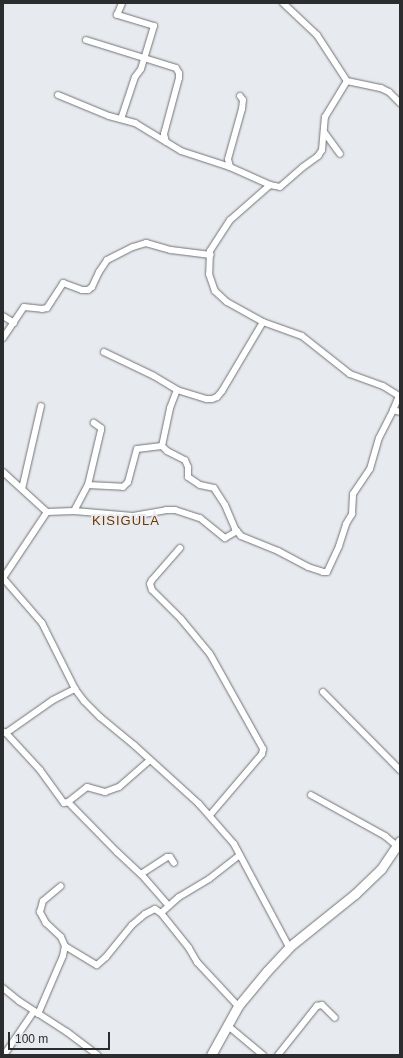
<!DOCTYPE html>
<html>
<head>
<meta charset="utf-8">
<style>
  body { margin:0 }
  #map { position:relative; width:403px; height:1058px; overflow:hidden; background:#e7eaee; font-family:Arial,sans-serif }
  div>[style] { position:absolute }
  .roads { filter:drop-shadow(0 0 1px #717376) drop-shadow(0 0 1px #717376) }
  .street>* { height:6px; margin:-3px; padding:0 3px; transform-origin:3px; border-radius:3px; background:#fff }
  .secondary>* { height:9px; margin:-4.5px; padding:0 4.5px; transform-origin:4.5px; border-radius:4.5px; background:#fff }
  span { translate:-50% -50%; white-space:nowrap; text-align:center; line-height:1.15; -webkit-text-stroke:4px #e7eaee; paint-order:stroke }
  .quarter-label { font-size:13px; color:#703602; letter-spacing:1px }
  .frame { position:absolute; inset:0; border:4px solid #2a2c2d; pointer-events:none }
  .scale { position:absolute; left:8px; top:1032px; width:102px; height:18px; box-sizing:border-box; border:2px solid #2a2c2d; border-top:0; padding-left:5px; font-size:12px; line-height:14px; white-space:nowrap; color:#2a2c2d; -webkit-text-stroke:3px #e7eaee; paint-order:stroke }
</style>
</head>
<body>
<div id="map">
  <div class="roads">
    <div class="street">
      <div style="left:283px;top:3px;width:47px;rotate:43.3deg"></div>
      <div style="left:317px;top:35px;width:55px;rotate:56.9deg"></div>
      <div style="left:347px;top:81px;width:35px;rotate:12deg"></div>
      <div style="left:381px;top:88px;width:9px;rotate:27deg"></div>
      <div style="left:389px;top:92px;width:16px;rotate:45deg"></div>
      <div style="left:86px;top:40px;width:94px;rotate:17.3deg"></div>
      <div style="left:176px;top:68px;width:6px;rotate:59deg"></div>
      <div style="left:179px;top:73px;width:5px;rotate:90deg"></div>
      <div style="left:179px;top:78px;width:58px;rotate:105deg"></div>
      <div style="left:164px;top:134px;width:8px;rotate:76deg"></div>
      <div style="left:58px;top:95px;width:55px;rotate:22.4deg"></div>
      <div style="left:109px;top:116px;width:27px;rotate:15deg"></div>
      <div style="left:135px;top:123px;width:54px;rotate:31.3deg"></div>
      <div style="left:181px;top:151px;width:52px;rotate:18.1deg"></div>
      <div style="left:230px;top:167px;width:44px;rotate:24.2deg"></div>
      <div style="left:270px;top:185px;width:10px;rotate:11deg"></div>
      <div style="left:280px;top:187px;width:30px;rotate:-41deg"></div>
      <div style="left:303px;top:167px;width:19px;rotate:-36deg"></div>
      <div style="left:318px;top:156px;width:7px;rotate:-56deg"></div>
      <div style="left:322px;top:150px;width:33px;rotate:-85deg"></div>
      <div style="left:325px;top:117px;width:42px;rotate:-58.6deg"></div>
      <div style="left:121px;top:119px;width:44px;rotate:-71.6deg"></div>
      <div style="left:135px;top:77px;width:10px;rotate:-53deg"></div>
      <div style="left:141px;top:69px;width:45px;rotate:-73.2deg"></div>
      <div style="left:154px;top:26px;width:39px;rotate:-163deg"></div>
      <div style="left:117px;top:15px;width:13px;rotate:-67deg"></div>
      <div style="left:324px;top:132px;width:27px;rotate:54deg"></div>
      <div style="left:230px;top:167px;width:8px;rotate:-104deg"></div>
      <div style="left:228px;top:159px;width:52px;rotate:-74.4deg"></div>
      <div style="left:242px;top:109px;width:9px;rotate:-84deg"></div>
      <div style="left:243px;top:100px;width:5px;rotate:-127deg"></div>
      <div style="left:270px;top:185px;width:53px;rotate:138.8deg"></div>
      <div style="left:230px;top:220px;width:37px;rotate:123deg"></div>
      <div style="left:210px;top:251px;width:23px;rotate:92deg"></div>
      <div style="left:209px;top:274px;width:18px;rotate:71deg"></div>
      <div style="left:215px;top:291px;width:16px;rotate:43deg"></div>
      <div style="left:227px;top:302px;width:41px;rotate:29.1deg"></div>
      <div style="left:263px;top:322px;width:41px;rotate:19.7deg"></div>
      <div style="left:302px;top:336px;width:61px;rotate:38.4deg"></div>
      <div style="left:350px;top:374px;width:35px;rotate:20deg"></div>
      <div style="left:383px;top:386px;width:19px;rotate:32deg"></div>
      <div style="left:399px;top:396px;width:15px;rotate:113deg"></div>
      <div style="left:393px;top:410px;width:7px;rotate:16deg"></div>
      <div style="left:3px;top:316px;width:13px;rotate:32deg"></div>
      <div style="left:3px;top:338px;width:37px;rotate:-56deg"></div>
      <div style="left:24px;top:307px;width:18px;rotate:6deg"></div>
      <div style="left:42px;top:309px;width:5px;rotate:-11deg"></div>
      <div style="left:47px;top:308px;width:30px;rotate:-57deg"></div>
      <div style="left:63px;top:283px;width:20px;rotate:20deg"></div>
      <div style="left:82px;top:290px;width:6px"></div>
      <div style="left:88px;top:290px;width:5px;rotate:-37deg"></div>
      <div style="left:92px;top:287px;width:17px;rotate:-65deg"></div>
      <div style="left:99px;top:272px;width:14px;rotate:-56deg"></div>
      <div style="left:107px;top:260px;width:29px;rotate:-27deg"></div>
      <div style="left:133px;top:247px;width:14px;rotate:-17deg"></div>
      <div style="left:146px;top:243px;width:26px;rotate:16deg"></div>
      <div style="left:171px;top:250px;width:40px;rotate:7.1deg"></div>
      <div style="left:104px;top:352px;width:55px;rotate:25.6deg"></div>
      <div style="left:154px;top:376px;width:27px;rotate:31deg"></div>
      <div style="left:177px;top:390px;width:31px;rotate:17deg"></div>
      <div style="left:207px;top:399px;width:5px"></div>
      <div style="left:212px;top:399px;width:5px;rotate:-22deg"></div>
      <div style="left:217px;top:397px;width:8px;rotate:-50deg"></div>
      <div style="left:222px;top:391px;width:80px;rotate:-59.3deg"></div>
      <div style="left:162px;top:446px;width:7px;rotate:45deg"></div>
      <div style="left:167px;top:451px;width:20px;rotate:27deg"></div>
      <div style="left:185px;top:460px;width:8px;rotate:67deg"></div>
      <div style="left:188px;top:467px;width:10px;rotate:90deg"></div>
      <div style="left:188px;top:477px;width:14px;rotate:34deg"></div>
      <div style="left:200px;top:485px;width:14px;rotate:12deg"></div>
      <div style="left:214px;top:488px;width:20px;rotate:57deg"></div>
      <div style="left:225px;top:505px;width:26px;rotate:67deg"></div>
      <div style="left:235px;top:529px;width:9px;rotate:49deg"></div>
      <div style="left:241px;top:536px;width:40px;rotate:22deg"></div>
      <div style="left:278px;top:551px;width:34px;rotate:28deg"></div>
      <div style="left:308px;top:567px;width:16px;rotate:18deg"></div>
      <div style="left:323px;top:572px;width:4px"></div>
      <div style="left:327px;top:572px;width:29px;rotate:-65deg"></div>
      <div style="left:339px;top:546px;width:23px;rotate:-72deg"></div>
      <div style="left:346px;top:524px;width:12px;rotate:-59deg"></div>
      <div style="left:352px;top:514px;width:20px;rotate:-87deg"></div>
      <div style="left:353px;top:494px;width:30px;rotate:-56deg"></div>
      <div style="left:370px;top:469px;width:32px;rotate:-74deg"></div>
      <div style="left:379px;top:438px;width:31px;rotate:-63deg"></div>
      <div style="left:3px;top:472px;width:59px;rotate:42.3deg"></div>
      <div style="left:47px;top:512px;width:27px;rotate:-2deg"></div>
      <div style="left:74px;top:511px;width:30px;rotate:-62deg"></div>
      <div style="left:88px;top:485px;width:35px;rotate:3deg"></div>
      <div style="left:123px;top:487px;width:7px;rotate:-45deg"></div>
      <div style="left:128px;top:482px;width:34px;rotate:-75deg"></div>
      <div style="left:137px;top:449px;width:25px;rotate:-7deg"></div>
      <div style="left:162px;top:446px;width:39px;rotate:-78deg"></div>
      <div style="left:170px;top:408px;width:19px;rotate:-69deg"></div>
      <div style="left:88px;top:485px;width:57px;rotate:-76.7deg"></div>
      <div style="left:101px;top:430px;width:2px;rotate:-90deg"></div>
      <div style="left:101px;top:428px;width:9px;rotate:-144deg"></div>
      <div style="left:22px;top:489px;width:85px;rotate:-77.1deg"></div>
      <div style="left:74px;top:511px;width:59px;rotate:4.8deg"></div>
      <div style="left:133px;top:516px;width:34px;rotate:-10deg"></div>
      <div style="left:166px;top:510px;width:9px"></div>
      <div style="left:175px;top:510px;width:26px;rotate:18deg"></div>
      <div style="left:200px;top:518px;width:32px;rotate:39deg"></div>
      <div style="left:225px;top:538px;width:14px;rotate:-30deg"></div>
      <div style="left:180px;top:548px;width:43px;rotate:131.2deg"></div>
      <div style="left:152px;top:580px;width:4px;rotate:117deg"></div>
      <div style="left:150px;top:584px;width:6px;rotate:72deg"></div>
      <div style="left:152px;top:590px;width:41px;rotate:45deg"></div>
      <div style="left:181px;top:619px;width:45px;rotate:50.4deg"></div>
      <div style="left:210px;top:654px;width:109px;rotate:60.8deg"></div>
      <div style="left:263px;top:749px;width:5px;rotate:101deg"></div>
      <div style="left:262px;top:754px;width:80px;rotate:130.4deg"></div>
      <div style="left:3px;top:578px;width:60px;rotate:49.1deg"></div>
      <div style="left:42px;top:623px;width:74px;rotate:63.4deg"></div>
      <div style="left:75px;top:689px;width:15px;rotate:53deg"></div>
      <div style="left:84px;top:701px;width:23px;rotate:45deg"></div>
      <div style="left:100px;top:717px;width:44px;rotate:39.5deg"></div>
      <div style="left:134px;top:745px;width:88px;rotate:42.2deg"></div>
      <div style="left:199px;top:804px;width:53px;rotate:48.8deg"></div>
      <div style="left:234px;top:844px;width:117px;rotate:61.9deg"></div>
      <div style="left:3px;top:578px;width:79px;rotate:-56.3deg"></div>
      <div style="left:323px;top:692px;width:110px;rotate:45.4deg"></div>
      <div style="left:4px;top:732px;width:2px;rotate:27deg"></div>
      <div style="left:6px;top:733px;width:57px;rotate:-35.1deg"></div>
      <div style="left:53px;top:700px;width:25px;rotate:-27deg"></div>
      <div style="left:6px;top:733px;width:50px;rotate:47.4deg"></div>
      <div style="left:40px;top:770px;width:41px;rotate:54deg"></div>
      <div style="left:64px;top:803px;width:4px;rotate:-14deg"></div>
      <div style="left:68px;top:802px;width:24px;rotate:-38deg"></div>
      <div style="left:87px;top:787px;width:19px;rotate:16deg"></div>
      <div style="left:105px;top:792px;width:15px;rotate:-20deg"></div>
      <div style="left:119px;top:787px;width:41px;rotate:-41.1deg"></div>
      <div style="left:311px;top:795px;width:85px;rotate:29deg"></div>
      <div style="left:385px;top:836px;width:16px;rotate:40deg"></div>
      <div style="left:68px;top:802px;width:70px;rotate:45.6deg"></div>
      <div style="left:117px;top:852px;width:33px;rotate:43deg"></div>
      <div style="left:141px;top:874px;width:31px;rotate:-33deg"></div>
      <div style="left:167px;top:857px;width:3px"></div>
      <div style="left:170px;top:857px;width:7px;rotate:56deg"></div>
      <div style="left:141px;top:874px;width:41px;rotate:48.9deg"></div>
      <div style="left:65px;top:946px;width:37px;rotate:31deg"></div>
      <div style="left:97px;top:965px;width:12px;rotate:-42deg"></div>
      <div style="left:106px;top:957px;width:41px;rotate:-50.9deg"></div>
      <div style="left:132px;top:925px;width:17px;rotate:-40deg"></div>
      <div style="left:145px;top:914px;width:11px;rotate:-27deg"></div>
      <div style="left:155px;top:909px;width:7px;rotate:34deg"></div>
      <div style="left:3px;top:988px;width:21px;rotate:39deg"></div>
      <div style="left:19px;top:1001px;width:57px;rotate:32.9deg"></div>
      <div style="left:67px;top:1032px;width:38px;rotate:37deg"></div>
      <div style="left:238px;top:1006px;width:60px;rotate:-133deg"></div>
      <div style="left:197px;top:962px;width:16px;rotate:-120deg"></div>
      <div style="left:189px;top:948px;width:45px;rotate:-128.7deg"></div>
      <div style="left:161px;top:913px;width:24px;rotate:-42deg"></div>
      <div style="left:179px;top:897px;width:35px;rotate:-31deg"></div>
      <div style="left:209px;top:879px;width:39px;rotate:-38deg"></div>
      <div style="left:38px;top:1014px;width:63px;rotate:-66.7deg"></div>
      <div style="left:63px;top:956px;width:10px;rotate:-79deg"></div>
      <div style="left:65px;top:946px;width:10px;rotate:-114deg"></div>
      <div style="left:61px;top:937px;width:21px;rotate:-137deg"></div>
      <div style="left:46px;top:923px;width:13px;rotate:-119deg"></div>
      <div style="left:40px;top:912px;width:11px;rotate:-75deg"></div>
      <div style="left:43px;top:901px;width:23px;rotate:-40deg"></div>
      <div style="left:227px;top:1025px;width:47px;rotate:39.8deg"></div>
      <div style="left:4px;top:1055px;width:53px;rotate:-55.7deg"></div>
      <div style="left:278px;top:1055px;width:63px;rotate:-51.5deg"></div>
      <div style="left:317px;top:1006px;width:5px;rotate:-11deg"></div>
      <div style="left:322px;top:1005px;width:18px;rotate:45deg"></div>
    </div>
    <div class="secondary">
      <div style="left:211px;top:1055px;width:56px;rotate:-61.1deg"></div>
      <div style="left:238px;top:1006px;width:45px;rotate:-50.4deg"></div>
      <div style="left:267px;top:971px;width:33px;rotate:-47deg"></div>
      <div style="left:289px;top:947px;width:85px;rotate:-38.8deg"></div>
      <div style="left:355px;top:894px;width:36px;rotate:-44deg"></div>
      <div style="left:381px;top:869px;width:34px;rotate:-56deg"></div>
    </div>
  </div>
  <div class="quarter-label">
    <span style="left:126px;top:521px">KISIGULA</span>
  </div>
  <div class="frame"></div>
  <div class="scale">100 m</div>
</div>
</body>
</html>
